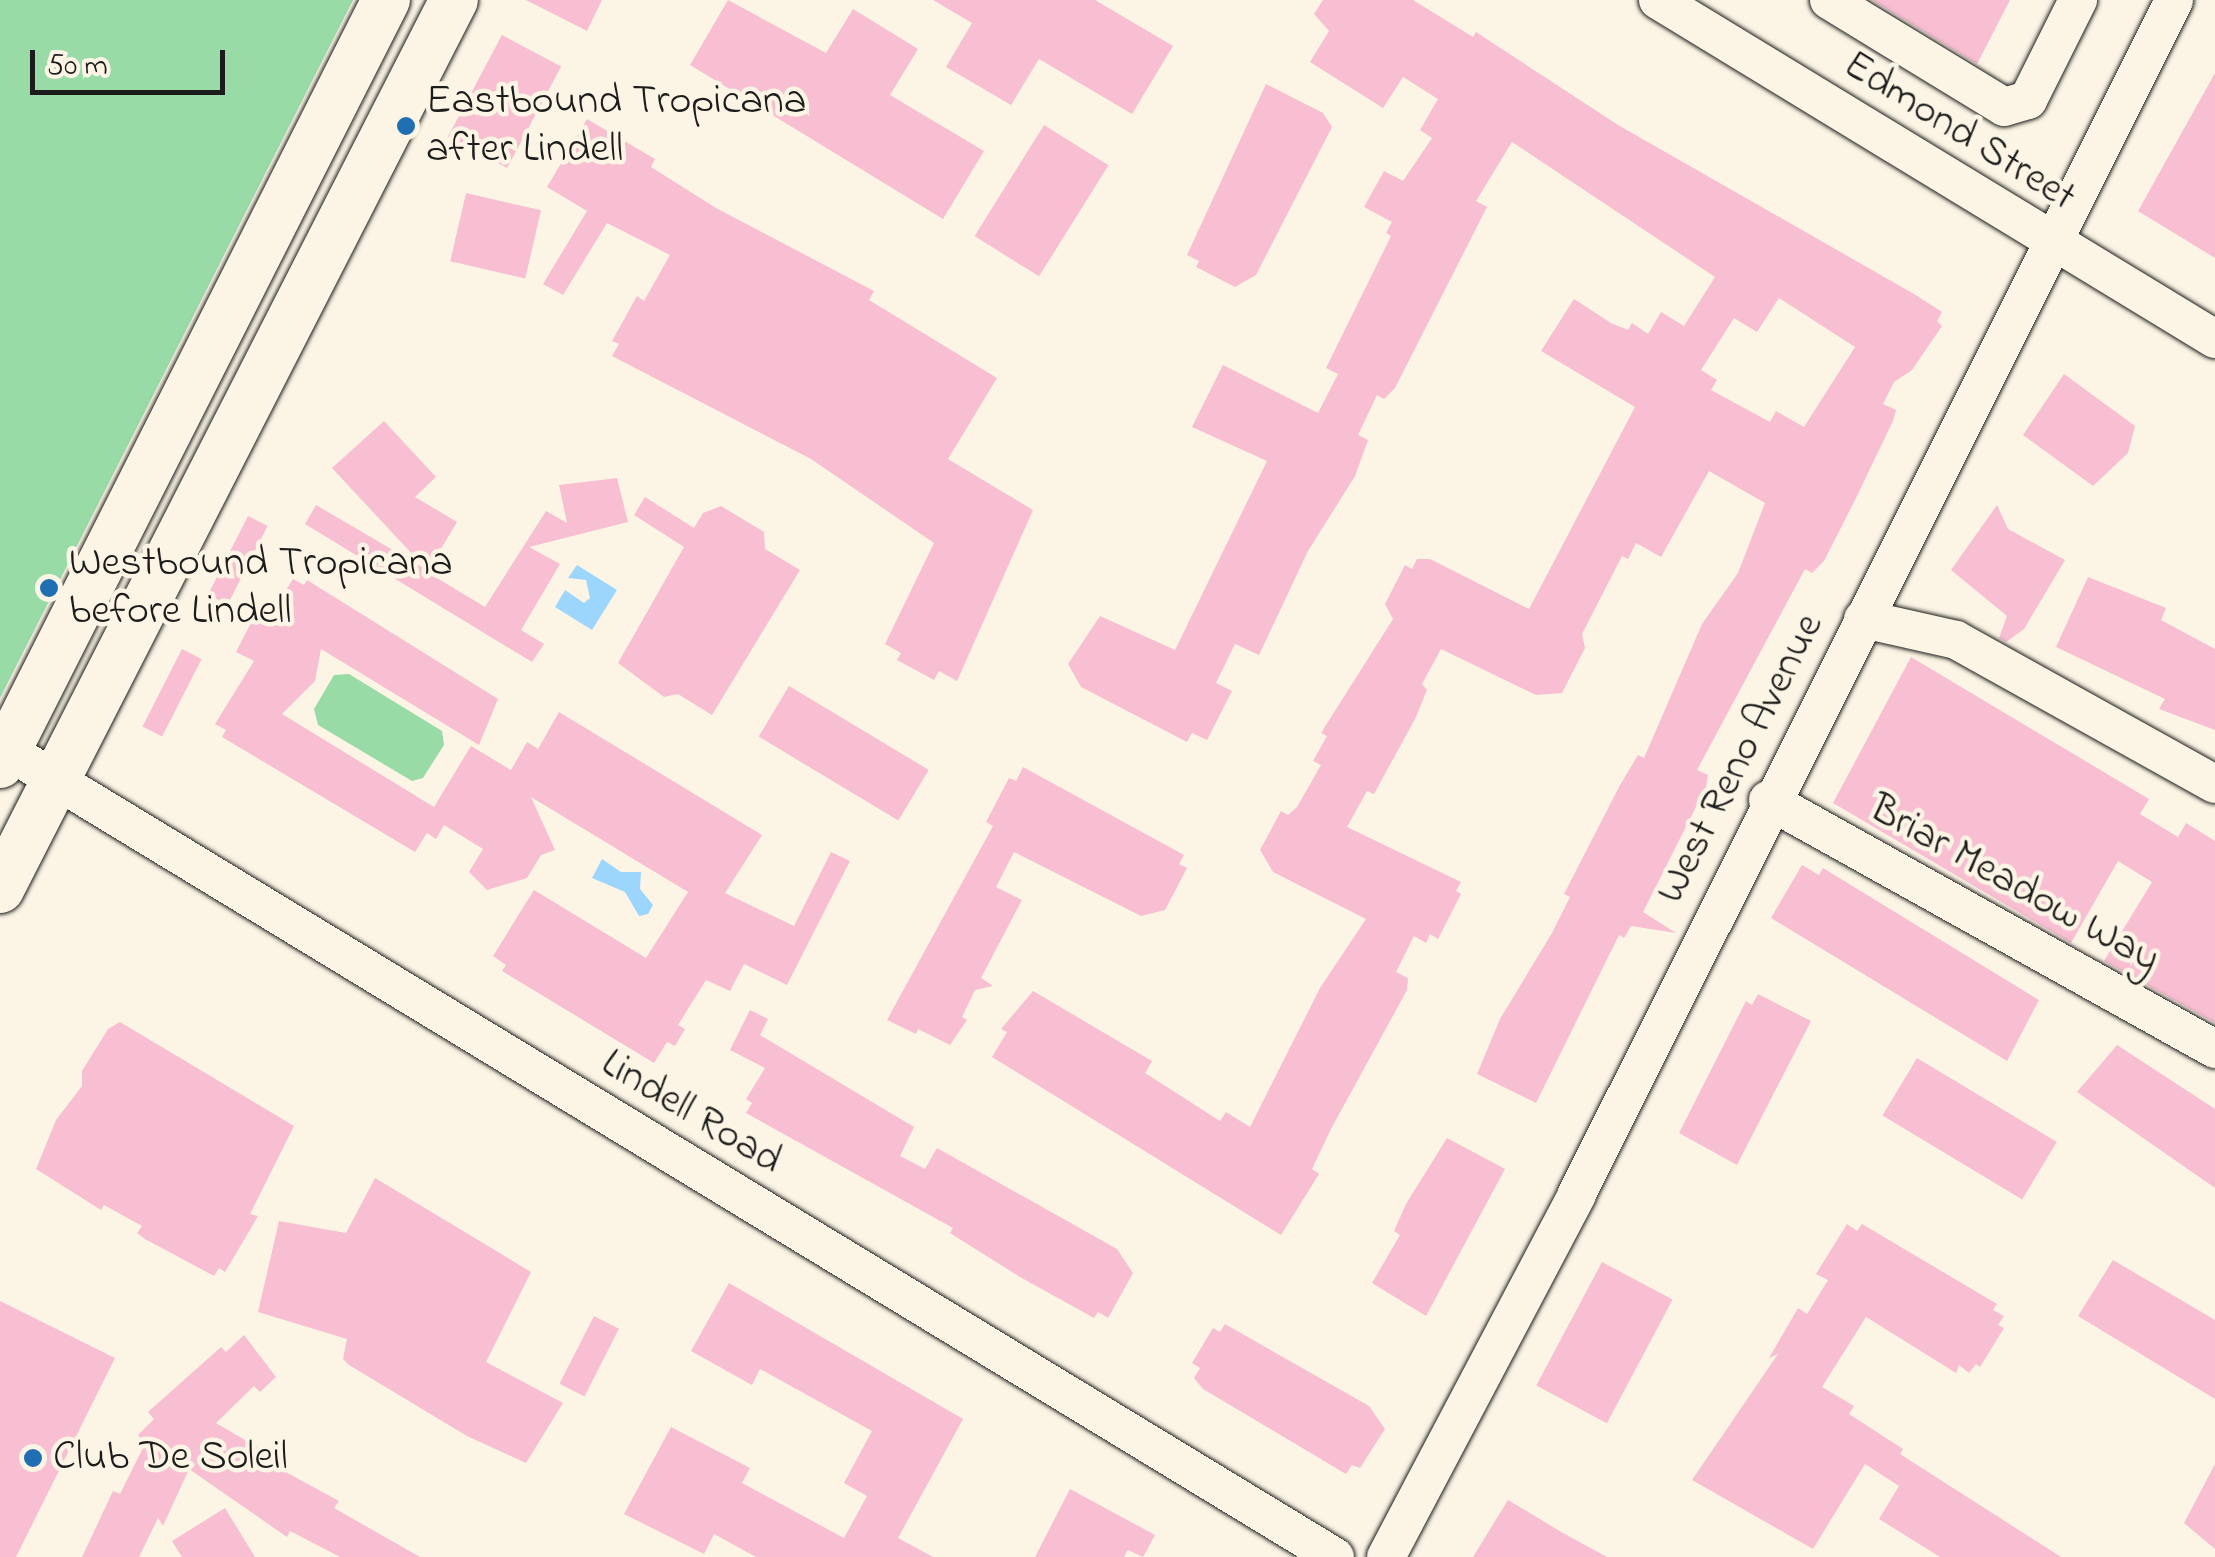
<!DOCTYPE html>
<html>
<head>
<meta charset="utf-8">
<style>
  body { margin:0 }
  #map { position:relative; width:2215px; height:1557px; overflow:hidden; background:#fcf5e5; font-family:"Indie Flower",sans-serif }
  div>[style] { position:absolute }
  .green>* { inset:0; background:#99dba6 }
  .water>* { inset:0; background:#9dd6fd }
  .building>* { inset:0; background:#f8bfd2; transform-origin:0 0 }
  .roads { filter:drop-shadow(0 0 2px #1c1c1c) drop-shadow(0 0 2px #1c1c1c) }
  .minor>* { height:38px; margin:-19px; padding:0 19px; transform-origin:19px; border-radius:19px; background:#fcf5e5 }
  .major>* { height:48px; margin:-24px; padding:0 24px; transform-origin:24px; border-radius:24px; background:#fcf5e5 }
  .dots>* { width:28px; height:28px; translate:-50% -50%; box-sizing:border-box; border:5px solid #fcf5e5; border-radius:50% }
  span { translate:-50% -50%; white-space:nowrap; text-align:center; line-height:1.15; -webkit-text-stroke:9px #fcf5e5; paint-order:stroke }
  .poi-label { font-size:42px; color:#1c1c1c }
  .left { translate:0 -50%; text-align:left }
  .street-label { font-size:42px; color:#1c1c1c }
  .scale { position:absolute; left:30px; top:50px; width:195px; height:45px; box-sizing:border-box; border:5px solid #1c1c1c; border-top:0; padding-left:12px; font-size:30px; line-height:35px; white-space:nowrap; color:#1c1c1c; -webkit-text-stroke:8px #fcf5e5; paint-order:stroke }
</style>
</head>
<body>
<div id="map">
  <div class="green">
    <div style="clip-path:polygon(0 0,353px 0,0 698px)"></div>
    <div style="clip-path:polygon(349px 674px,442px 731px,444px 745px,423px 778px,412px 781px,318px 725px,314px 709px,334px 675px)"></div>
  </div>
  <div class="water">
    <div style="clip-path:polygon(577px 565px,617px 590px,592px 630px,555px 607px,565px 590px,584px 603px,590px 598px,586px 580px,568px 578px)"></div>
    <div style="clip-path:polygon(602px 859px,621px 872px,641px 872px,640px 889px,653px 905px,648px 914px,639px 916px,625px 892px,592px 878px)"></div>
  </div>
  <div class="building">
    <div style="clip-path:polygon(526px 0,602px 0,587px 31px)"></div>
    <div style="clip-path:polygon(728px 0,826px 53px,853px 9px,918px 49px,890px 95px,984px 151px,943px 219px,690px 65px)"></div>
    <div style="clip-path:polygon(933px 0,1095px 0,1173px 46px,1132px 114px,1039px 59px,1011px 105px,946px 67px,972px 23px)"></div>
    <div style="clip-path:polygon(evenodd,1323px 0,1413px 0,1473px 37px,1476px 32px,1618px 125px,1914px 294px,1942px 312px,1937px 321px,1942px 326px,1912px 370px,1894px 382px,1883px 404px,1896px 410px,1893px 421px,1855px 500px,1824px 561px,1812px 573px,1805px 569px,1697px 770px,1708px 775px,1706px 787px,1643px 912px,1676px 933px,1631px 926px,1624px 938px,1619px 935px,1536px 1103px,1477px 1074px,1500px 1019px,1552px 933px,1570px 897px,1564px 894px,1620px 785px,1638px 755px,1644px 758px,1702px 624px,1738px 573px,1765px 503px,1709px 471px,1661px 557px,1636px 543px,1628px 559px,1622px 556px,1582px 634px,1585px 648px,1562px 693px,1536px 695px,1441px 649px,1422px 684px,1427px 690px,1415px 719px,1374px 794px,1367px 791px,1347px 827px,1461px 882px,1456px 891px,1461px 894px,1438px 939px,1430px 934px,1426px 943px,1414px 936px,1396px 972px,1408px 978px,1407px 990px,1331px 1129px,1312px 1169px,1319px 1174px,1281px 1235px,992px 1057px,1007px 1032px,1001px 1029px,1033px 991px,1152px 1061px,1145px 1073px,1220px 1121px,1226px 1112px,1250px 1127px,1320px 988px,1366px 919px,1273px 872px,1260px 850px,1281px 811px,1288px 815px,1297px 807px,1321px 765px,1313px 761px,1327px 736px,1321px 733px,1393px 619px,1385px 604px,1405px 565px,1412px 569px,1417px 559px,1430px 559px,1529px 609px,1635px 407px,1541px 351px,1574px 299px,1611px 323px,1628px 330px,1632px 323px,1648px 334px,1661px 312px,1684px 326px,1715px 277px,1512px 142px,1476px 201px,1487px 207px,1395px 388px,1384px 399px,1377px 395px,1358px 435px,1368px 440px,1355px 476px,1308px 551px,1259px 655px,1235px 644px,1216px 683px,1232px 691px,1207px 740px,1192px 733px,1187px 742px,1081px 687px,1068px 664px,1100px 616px,1175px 650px,1267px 461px,1192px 427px,1223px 365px,1318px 413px,1338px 374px,1326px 368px,1391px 236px,1386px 233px,1392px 222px,1364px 207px,1384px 171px,1403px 181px,1432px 138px,1420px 130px,1438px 99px,1403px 77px,1383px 108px,1310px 62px,1329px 31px,1314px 14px,1323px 0,1779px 298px,1855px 347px,1804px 427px,1776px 411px,1770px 422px,1711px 390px,1717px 380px,1701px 370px,1734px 318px,1757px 332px,1779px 298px)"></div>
    <div style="clip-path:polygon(1872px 0,2010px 0,1977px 64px)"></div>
    <div style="left:502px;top:35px;width:67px;height:115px;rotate:28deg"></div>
    <div style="clip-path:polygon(2215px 73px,2215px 258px,2138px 211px)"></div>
    <div style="clip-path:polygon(1266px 84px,1323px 113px,1332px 127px,1256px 275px,1235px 287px,1196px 267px,1199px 261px,1187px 255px)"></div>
    <div style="clip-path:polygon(587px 119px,655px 159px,651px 167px,716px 208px,874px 291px,869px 300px,997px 378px,948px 459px,1033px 510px,957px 681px,939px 671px,934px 680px,897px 660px,901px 653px,885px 644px,934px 543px,811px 459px,612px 356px,619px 344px,612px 341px,637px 296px,644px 301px,670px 255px,607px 223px,563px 295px,543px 284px,587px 211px,547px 187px)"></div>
    <div style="left:1044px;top:125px;width:76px;height:131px;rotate:32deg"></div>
    <div style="left:466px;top:193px;width:77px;height:70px;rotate:13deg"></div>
    <div style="clip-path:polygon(2064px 374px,2135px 426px,2128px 453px,2093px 486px,2023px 435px)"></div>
    <div style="clip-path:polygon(384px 421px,436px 477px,415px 497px,457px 522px,427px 572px,485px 607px,546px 511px,567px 523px,559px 485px,617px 478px,628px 522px,529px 547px,560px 564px,521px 630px,544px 644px,532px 662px,305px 524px,316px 505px,427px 570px,332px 468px)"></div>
    <div style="clip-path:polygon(645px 497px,694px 528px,703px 513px,721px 506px,764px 532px,765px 549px,800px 570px,712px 715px,678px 694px,664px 697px,618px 663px,684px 547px,634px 515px)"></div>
    <div style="clip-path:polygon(1997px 505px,2008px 529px,2065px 560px,2024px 629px,2006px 642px,1999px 638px,2007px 616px,1951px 570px)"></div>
    <div style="left:248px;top:516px;width:22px;height:88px;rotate:27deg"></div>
    <div style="clip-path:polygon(2088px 577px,2166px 608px,2161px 620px,2215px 649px,2215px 730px,2159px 709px,2165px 699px,2056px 647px)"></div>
    <div style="clip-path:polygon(293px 579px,304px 585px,307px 580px,498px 699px,479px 745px,321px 649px,315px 681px,282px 714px,434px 807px,471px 746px,511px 770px,527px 742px,538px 749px,559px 712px,762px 835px,725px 893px,794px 926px,831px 852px,850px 861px,787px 985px,744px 964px,730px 991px,706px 980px,678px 1025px,685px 1029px,675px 1046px,667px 1042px,654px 1063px,502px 971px,506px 965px,493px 956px,534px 890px,646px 958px,688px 892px,531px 797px,555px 850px,541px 855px,527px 878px,487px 890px,469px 872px,483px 849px,444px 825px,436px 839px,427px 833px,415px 852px,222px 737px,226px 730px,215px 724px,254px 661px,236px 652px,256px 613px,268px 619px)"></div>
    <div style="left:182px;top:649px;width:22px;height:87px;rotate:27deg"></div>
    <div style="clip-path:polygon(1911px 657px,2149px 799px,2140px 814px,2178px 837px,2186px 823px,2215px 841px,2215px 1023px,2104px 961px,2152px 882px,2118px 861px,2071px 943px,1833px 803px)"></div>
    <div style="left:789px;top:686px;width:163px;height:59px;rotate:31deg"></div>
    <div style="clip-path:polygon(1023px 767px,1184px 855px,1179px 864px,1187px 868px,1165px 910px,1141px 916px,1014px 852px,996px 887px,1022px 900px,981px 978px,993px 986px,975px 990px,962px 1017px,967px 1020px,950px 1045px,918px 1029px,916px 1034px,887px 1020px,993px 826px,986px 822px,1009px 778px,1016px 781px)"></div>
    <div style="clip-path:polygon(1802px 865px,1819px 875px,1823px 868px,2039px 1000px,2007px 1061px,1771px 918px)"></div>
    <div style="clip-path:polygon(1758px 994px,1811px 1021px,1737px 1165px,1679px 1133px,1746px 1001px,1752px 1005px)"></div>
    <div style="clip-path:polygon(750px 1010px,768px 1019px,760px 1035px,914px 1127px,900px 1156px,925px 1169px,937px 1148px,1117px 1249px,1133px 1273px,1108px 1318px,1098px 1312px,1094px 1318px,1020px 1277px,950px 1233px,953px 1228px,746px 1113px,752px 1103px,746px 1099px,765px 1068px,730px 1050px)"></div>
    <div style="clip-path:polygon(120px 1022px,294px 1126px,250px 1214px,258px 1216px,225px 1272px,219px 1268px,214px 1276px,145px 1239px,137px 1233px,142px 1226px,104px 1205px,101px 1210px,36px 1169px,56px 1120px,82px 1086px,82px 1071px,108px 1029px)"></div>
    <div style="clip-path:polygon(2117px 1045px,2215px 1109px,2215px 1188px,2077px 1092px)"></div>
    <div style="left:1917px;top:1058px;width:163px;height:67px;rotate:31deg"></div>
    <div style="clip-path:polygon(1447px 1138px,1505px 1169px,1426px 1316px,1372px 1283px,1400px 1235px,1394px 1231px,1406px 1204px)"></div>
    <div style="clip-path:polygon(375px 1178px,531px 1272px,486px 1362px,563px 1403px,526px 1463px,467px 1436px,349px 1365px,343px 1359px,347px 1339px,258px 1312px,279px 1221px,346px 1233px)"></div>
    <div style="clip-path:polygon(1847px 1224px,1857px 1231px,1862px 1224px,1997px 1304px,1993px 1310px,2004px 1316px,1998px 1325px,2004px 1328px,1980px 1367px,1976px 1364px,1969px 1373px,1959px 1365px,1956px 1373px,1866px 1317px,1822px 1387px,1854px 1406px,1849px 1414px,1903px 1449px,1900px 1454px,2061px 1557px,1940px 1557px,1879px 1519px,1899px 1486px,1865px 1464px,1813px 1549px,1692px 1480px,1778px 1354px,1769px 1358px,1798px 1308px,1807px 1314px,1828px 1280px,1816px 1274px)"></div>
    <div style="clip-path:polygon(2113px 1260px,2215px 1320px,2215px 1399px,2078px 1316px)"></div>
    <div style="left:1602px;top:1262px;width:80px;height:140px;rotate:28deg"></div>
    <div style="clip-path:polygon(729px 1283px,963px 1419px,898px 1538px,933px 1557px,756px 1557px,714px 1534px,704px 1554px,624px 1514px,671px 1427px,750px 1468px,742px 1483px,844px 1538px,867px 1496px,844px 1483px,872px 1431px,760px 1369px,752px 1385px,691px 1351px)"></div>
    <div style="clip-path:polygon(0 1301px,115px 1358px,16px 1557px,0 1557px)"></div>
    <div style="left:594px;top:1316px;width:28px;height:76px;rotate:27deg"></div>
    <div style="clip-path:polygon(1225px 1324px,1369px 1406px,1385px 1429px,1360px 1468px,1352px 1465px,1346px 1474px,1203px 1389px,1194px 1378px,1200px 1368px,1192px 1363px,1213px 1328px,1220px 1332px)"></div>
    <div style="clip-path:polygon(244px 1335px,276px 1377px,260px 1392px,254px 1386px,216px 1423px,262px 1450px,258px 1457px,339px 1501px,334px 1508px,420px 1557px,340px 1557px,290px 1531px,287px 1537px,189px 1469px,163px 1526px,158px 1518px,139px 1557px,82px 1557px,113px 1491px,120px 1494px,145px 1444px,138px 1435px,154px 1419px,148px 1412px,221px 1347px,226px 1352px)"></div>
    <div style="clip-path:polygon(2215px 1464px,2215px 1549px,2184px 1523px)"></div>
    <div style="clip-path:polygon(1070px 1489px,1155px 1535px,1143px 1557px,1128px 1550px,1124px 1557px,1035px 1557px)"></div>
    <div style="clip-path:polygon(1508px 1500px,1563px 1533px,1607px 1557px,1473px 1557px)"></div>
    <div style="clip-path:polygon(225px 1508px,255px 1557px,182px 1557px,172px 1541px)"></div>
  </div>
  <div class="roads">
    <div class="minor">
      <div style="left:1658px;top:0;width:652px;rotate:31.33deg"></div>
      <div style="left:1829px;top:0;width:205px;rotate:31.4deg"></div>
      <div style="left:2004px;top:107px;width:25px;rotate:-16deg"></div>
      <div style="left:2028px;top:100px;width:112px;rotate:-63.4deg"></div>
      <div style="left:1863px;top:619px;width:95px;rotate:12.7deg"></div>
      <div style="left:1956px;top:640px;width:296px;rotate:29.1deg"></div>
      <div style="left:0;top:746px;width:1562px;rotate:31.28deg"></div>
      <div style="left:1768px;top:800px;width:512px;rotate:29.12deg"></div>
      <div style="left:1386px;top:1557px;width:410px;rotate:-62.2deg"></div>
      <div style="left:1577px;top:1194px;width:1335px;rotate:-63.43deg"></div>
    </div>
    <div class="major">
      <div style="left:0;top:764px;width:856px;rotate:-63.2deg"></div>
      <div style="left:0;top:889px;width:998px;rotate:-62.95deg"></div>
    </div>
  </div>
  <div class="dots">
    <div style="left:406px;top:126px;background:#1f6fb2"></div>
    <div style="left:49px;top:588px;background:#1f6fb2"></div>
    <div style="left:33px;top:1458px;background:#1f6fb2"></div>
  </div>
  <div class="poi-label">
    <span class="left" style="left:426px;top:126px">Eastbound Tropicana<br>after Lindell</span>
    <span class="left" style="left:69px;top:588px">Westbound Tropicana<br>before Lindell</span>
    <span class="left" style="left:53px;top:1458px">Club De Soleil</span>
  </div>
  <div class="street-label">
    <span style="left:1959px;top:132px;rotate:32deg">Edmond Street</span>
    <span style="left:1741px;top:759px;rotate:-63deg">West Reno Avenue</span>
    <span style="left:2014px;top:885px;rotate:29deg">Briar Meadow Way</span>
    <span style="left:691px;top:1113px;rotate:31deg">Lindell Road</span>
  </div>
  <div class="scale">50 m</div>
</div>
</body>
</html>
